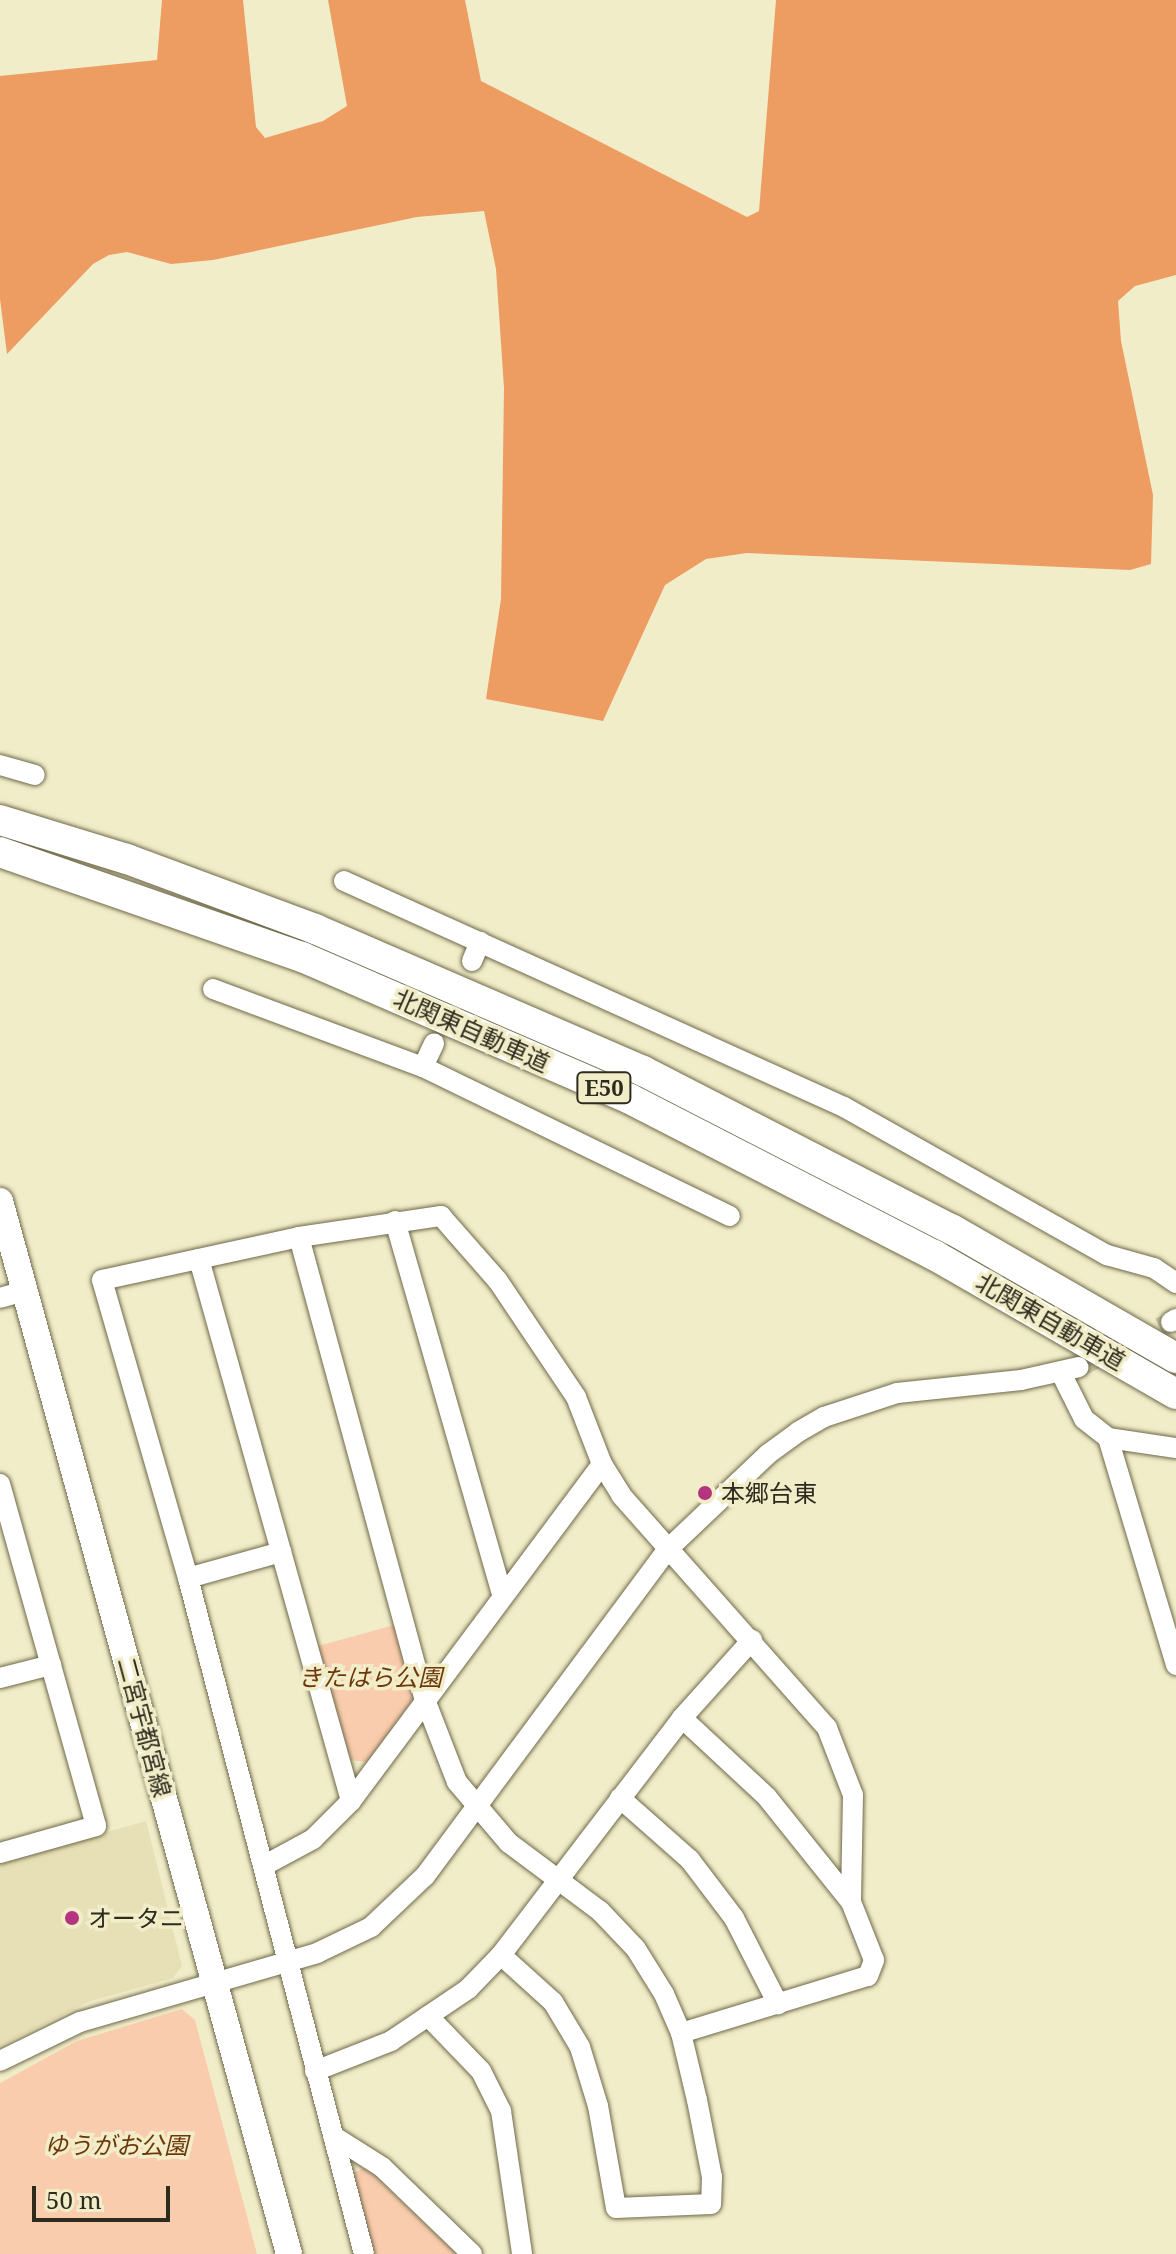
<!DOCTYPE html>
<html>
<head>
<meta charset="utf-8">
<style>
  body { margin:0 }
  #map { position:relative; width:1176px; height:2254px; overflow:hidden; background:#f2edc9; font-family:"Noto Serif","Noto Sans JP",serif }
  div>[style] { position:absolute }
  .built>* { inset:0; background:#e7e0b6 }
  .green>* { inset:0; background:#faccae }
  .forest>* { inset:0; background:#ed9c62 }
  .minor-tunnel>* { height:20px; margin-top:-10px; transform-origin:0; background:repeating-linear-gradient(90deg,#cbc6a7 0 20px,transparent 0 30px) }
  .roads { filter:drop-shadow(0 0 2px #6e694a) drop-shadow(0 0 2px #6e694a) }
  .minor>* { height:20px; margin:-10px; padding:0 10px; transform-origin:10px; border-radius:10px; background:#fff }
  .major>* { height:26px; margin:-13px; padding:0 13px; transform-origin:13px; border-radius:13px; background:#fff }
  .highway>* { height:30px; margin:-15px; padding:0 15px; transform-origin:15px; border-radius:15px; background:#fff }
  .dots>* { width:22px; height:22px; translate:-50% -50%; box-sizing:border-box; border:4px solid #f2edc9; border-radius:50% }
  span { translate:-50% -50%; white-space:nowrap; text-align:center; line-height:1.15; -webkit-text-stroke:7px #f2edc9; paint-order:stroke }
  .shield-label span { padding:2px 6px; background:#f2edc9; border:2px solid; border-radius:6px; -webkit-text-stroke-width:0 }
  .shield-label { font-size:22px; color:#2d2b1e; font-weight:700 }
  .street-label { font-size:24px; color:#2d2b1e }
  .poi-label { font-size:24px; color:#2d2b1e }
  .left { translate:0 -50%; text-align:left }
  .park-label { font-size:24px; color:#6c380b; font-style:italic }
  .scale { position:absolute; left:32px; top:2186px; width:138px; height:36px; box-sizing:border-box; border:4px solid #2d2b1e; border-top:0; padding-left:10px; font-size:24px; line-height:28px; white-space:nowrap; color:#2d2b1e; -webkit-text-stroke:6px #f2edc9; paint-order:stroke }
</style>
</head>
<body>
<div id="map">
  <div class="built">
    <div style="clip-path:polygon(146px 1821px,182px 1966px,173px 1978px,88px 2002px,0 2046px,0 1862px)"></div>
  </div>
  <div class="green">
    <div style="clip-path:polygon(398px 1624px,415px 1685px,413px 1700px,367px 1762px,349px 1760px,318px 1646px)"></div>
    <div style="clip-path:polygon(182px 2009px,195px 2020px,257px 2254px,0 2254px,0 2083px,77px 2041px)"></div>
    <div style="clip-path:polygon(366px 2167px,456px 2254px,374px 2254px,352px 2174px)"></div>
  </div>
  <div class="forest">
    <div style="clip-path:polygon(162px 0,243px 0,256px 127px,265px 138px,323px 121px,347px 106px,328px 0,465px 0,481px 81px,747px 217px,759px 211px,776px 0,1176px 0,1176px 275px,1135px 286px,1118px 301px,1121px 341px,1153px 495px,1151px 564px,1130px 570px,747px 553px,706px 559px,665px 585px,603px 721px,486px 699px,501px 599px,504px 388px,496px 269px,484px 211px,417px 217px,213px 260px,171px 264px,127px 252px,109px 255px,93px 264px,7px 354px,0 299px,0 76px,157px 60px)"></div>
  </div>
  <div class="minor-tunnel">
    <div style="left:1079px;top:1367px;width:102px;rotate:-26.1deg"></div>
  </div>
  <div class="roads">
    <div class="minor">
      <div style="left:0;top:765px;width:36px;rotate:16deg"></div>
      <div style="left:344px;top:881px;width:549px;rotate:24.32deg"></div>
      <div style="left:844px;top:1107px;width:302px;rotate:29.4deg"></div>
      <div style="left:1107px;top:1255px;width:49px;rotate:15.5deg"></div>
      <div style="left:1154px;top:1268px;width:27px;rotate:34deg"></div>
      <div style="left:472px;top:961px;width:21px;rotate:-67deg"></div>
      <div style="left:213px;top:989px;width:224px;rotate:20.4deg"></div>
      <div style="left:423px;top:1067px;width:341px;rotate:25.9deg"></div>
      <div style="left:423px;top:1067px;width:26px;rotate:-65deg"></div>
      <div style="left:395px;top:1221px;width:388px;rotate:74deg"></div>
      <div style="left:299px;top:1237px;width:477px;rotate:74.8deg"></div>
      <div style="left:424px;top:1697px;width:91px;rotate:68.8deg"></div>
      <div style="left:457px;top:1782px;width:80px;rotate:49.6deg"></div>
      <div style="left:509px;top:1843px;width:114px;rotate:36.8deg"></div>
      <div style="left:600px;top:1911px;width:52px;rotate:46.5deg"></div>
      <div style="left:636px;top:1949px;width:53px;rotate:58.1deg"></div>
      <div style="left:664px;top:1994px;width:43px;rotate:66.4deg"></div>
      <div style="left:681px;top:2033px;width:69px;rotate:76.6deg"></div>
      <div style="left:697px;top:2100px;width:78px;rotate:79deg"></div>
      <div style="left:712px;top:2177px;width:27px;rotate:92deg"></div>
      <div style="left:711px;top:2204px;width:95px;rotate:177.6deg"></div>
      <div style="left:616px;top:2208px;width:104px;rotate:-100deg"></div>
      <div style="left:598px;top:2106px;width:62px;rotate:-107deg"></div>
      <div style="left:580px;top:2047px;width:52px;rotate:-121deg"></div>
      <div style="left:553px;top:2002px;width:70px;rotate:-137.9deg"></div>
      <div style="left:199px;top:1259px;width:563px;rotate:74.33deg"></div>
      <div style="left:0;top:1298px;width:25px;rotate:-16deg"></div>
      <div style="left:1171px;top:1322px;width:6px;rotate:-31deg"></div>
      <div style="left:1061px;top:1373px;width:51px;rotate:63.4deg"></div>
      <div style="left:1084px;top:1419px;width:31px;rotate:38deg"></div>
      <div style="left:1108px;top:1438px;width:69px;rotate:8.4deg"></div>
      <div style="left:1108px;top:1438px;width:237px;rotate:73.3deg"></div>
      <div style="left:0;top:1484px;width:355px;rotate:74.3deg"></div>
      <div style="left:96px;top:1826px;width:100px;rotate:164.3deg"></div>
      <div style="left:188px;top:1578px;width:97px;rotate:-15.6deg"></div>
      <div style="left:0;top:1678px;width:53px;rotate:-14.3deg"></div>
      <div style="left:620px;top:1798px;width:94px;rotate:41.5deg"></div>
      <div style="left:690px;top:1860px;width:73px;rotate:52.8deg"></div>
      <div style="left:734px;top:1918px;width:97px;rotate:62.9deg"></div>
      <div style="left:265px;top:1865px;width:55px;rotate:-28.4deg"></div>
      <div style="left:313px;top:1839px;width:54px;rotate:-45deg"></div>
      <div style="left:351px;top:1801px;width:420px;rotate:-53.3deg"></div>
      <div style="left:428px;top:2016px;width:76px;rotate:46.1deg"></div>
      <div style="left:481px;top:2071px;width:45px;rotate:63.4deg"></div>
      <div style="left:501px;top:2111px;width:145px;rotate:81.6deg"></div>
      <div style="left:681px;top:2033px;width:195px;rotate:-17deg"></div>
      <div style="left:868px;top:1976px;width:17px;rotate:-69deg"></div>
      <div style="left:874px;top:1960px;width:62px;rotate:-111.6deg"></div>
      <div style="left:851px;top:1902px;width:134px;rotate:-128.7deg"></div>
      <div style="left:767px;top:1797px;width:116px;rotate:-137.1deg"></div>
      <div style="left:0;top:2061px;width:89px;rotate:-26deg"></div>
      <div style="left:80px;top:2022px;width:247px;rotate:-16.2deg"></div>
      <div style="left:317px;top:1953px;width:60px;rotate:-25.7deg"></div>
      <div style="left:371px;top:1927px;width:74px;rotate:-43.4deg"></div>
      <div style="left:425px;top:1876px;width:406px;rotate:-53.4deg"></div>
      <div style="left:667px;top:1550px;width:139px;rotate:-43.5deg"></div>
      <div style="left:768px;top:1454px;width:37px;rotate:-36deg"></div>
      <div style="left:798px;top:1432px;width:30px;rotate:-30deg"></div>
      <div style="left:824px;top:1417px;width:77px;rotate:-18.2deg"></div>
      <div style="left:897px;top:1393px;width:125px;rotate:-6deg"></div>
      <div style="left:1021px;top:1380px;width:59px;rotate:-12.6deg"></div>
      <div style="left:315px;top:2071px;width:82px;rotate:-21.5deg"></div>
      <div style="left:391px;top:2041px;width:93px;rotate:-34deg"></div>
      <div style="left:468px;top:1989px;width:47px;rotate:-45.9deg"></div>
      <div style="left:501px;top:1955px;width:298px;rotate:-52.6deg"></div>
      <div style="left:682px;top:1718px;width:105px;rotate:-48.1deg"></div>
      <div style="left:333px;top:2136px;width:58px;rotate:32.3deg"></div>
      <div style="left:382px;top:2167px;width:125px;rotate:44deg"></div>
      <div style="left:364px;top:2254px;width:699px;rotate:-104.59deg"></div>
      <div style="left:188px;top:1578px;width:310px;rotate:-106.1deg"></div>
      <div style="left:102px;top:1280px;width:202px;rotate:-12.3deg"></div>
      <div style="left:299px;top:1237px;width:144px;rotate:-8.4deg"></div>
      <div style="left:441px;top:1216px;width:86px;rotate:48.8deg"></div>
      <div style="left:498px;top:1281px;width:140px;rotate:56.1deg"></div>
      <div style="left:576px;top:1397px;width:72px;rotate:68.8deg"></div>
      <div style="left:602px;top:1464px;width:36px;rotate:58deg"></div>
      <div style="left:621px;top:1495px;width:311px;rotate:48.5deg"></div>
      <div style="left:827px;top:1728px;width:72px;rotate:68.8deg"></div>
      <div style="left:853px;top:1795px;width:107px;rotate:91.1deg"></div>
    </div>
    <div class="major">
      <div style="left:0;top:1201px;width:1092px;rotate:74.65deg"></div>
    </div>
    <div class="highway">
      <div style="left:0;top:820px;width:133px;rotate:17.1deg"></div>
      <div style="left:127px;top:859px;width:201px;rotate:20.4deg"></div>
      <div style="left:315px;top:929px;width:357px;rotate:23.4deg"></div>
      <div style="left:643px;top:1071px;width:348px;rotate:27.2deg"></div>
      <div style="left:953px;top:1230px;width:257px;rotate:29.9deg"></div>
      <div style="left:0;top:852px;width:320px;rotate:19.2deg"></div>
      <div style="left:302px;top:957px;width:357px;rotate:23.4deg"></div>
      <div style="left:630px;top:1099px;width:342px;rotate:27.2deg"></div>
      <div style="left:934px;top:1255px;width:279px;rotate:29.9deg"></div>
    </div>
  </div>
  <div class="dots">
    <div style="left:705px;top:1493px;background:#b43480"></div>
    <div style="left:72px;top:1918px;background:#b43480"></div>
  </div>
  <div class="shield-label">
    <span style="left:604px;top:1088px">E50</span>
  </div>
  <div class="street-label">
    <span style="left:472px;top:1030px;rotate:24deg">北関東自動車道</span>
    <span style="left:1051px;top:1321px;rotate:30deg">北関東自動車道</span>
    <span style="left:145px;top:1727px;rotate:75deg">二宮宇都宮線</span>
  </div>
  <div class="poi-label">
    <span class="left" style="left:721px;top:1493px">本郷台東</span>
    <span class="left" style="left:88px;top:1918px">オータニ</span>
  </div>
  <div class="park-label">
    <span style="left:370px;top:1677px">きたはら公園</span>
    <span style="left:116px;top:2145px">ゆうがお公園</span>
  </div>
  <div class="scale">50 m</div>
</div>
</body>
</html>
